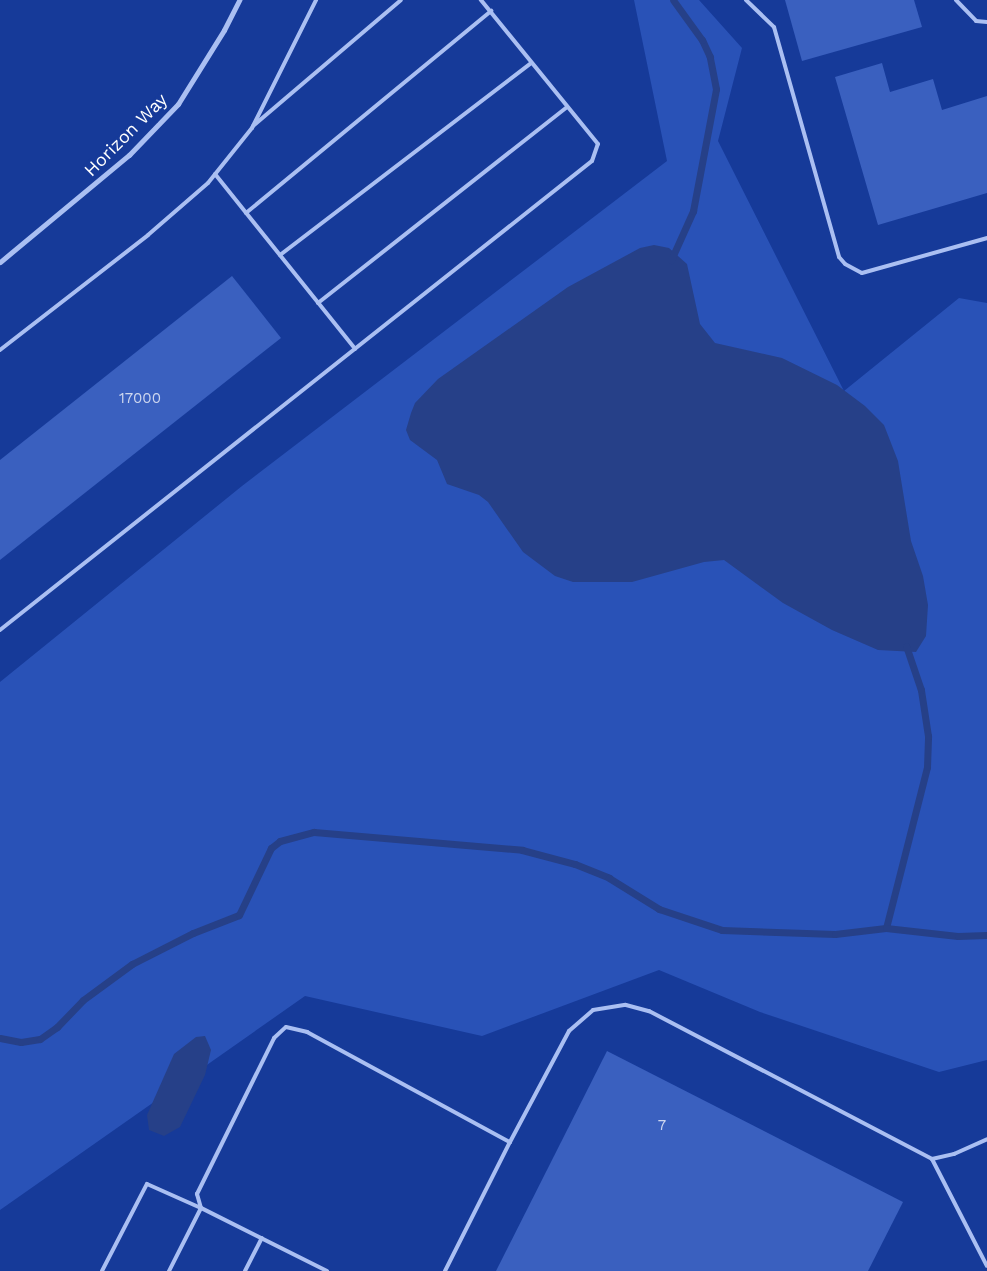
<!DOCTYPE html>
<html>
<head>
<meta charset="utf-8">
<style>
  body { margin:0 }
  #map { position:relative; width:987px; height:1271px; overflow:hidden; background:#163a99; font-family:"Work Sans",sans-serif }
  div>[style] { position:absolute }
  .green>* { inset:0; background:#2952b7 }
  .water>* { inset:0; background:#264088 }
  .stream>* { height:7px; margin:-3.5px; padding:0 3.5px; transform-origin:3.5px; border-radius:3.5px; background:#264088 }
  .building>* { inset:0; background:#3a60bf }
  .lane>* { height:4px; margin:-2px; padding:0 2px; transform-origin:2px; border-radius:2px; background:#aabff2 }
  .street>* { height:5px; margin:-2.5px; padding:0 2.5px; transform-origin:2.5px; border-radius:2.5px; background:#aabff2 }
  span { translate:-50% -50%; white-space:nowrap; text-align:center; line-height:1.15; -webkit-text-stroke:5px #163a99; paint-order:stroke }
  .number-label { font-size:15px; color:#ced7ef }
  .number-label span { -webkit-text-stroke-width:0 }
  .street-label { font-size:18px; color:#fff }
</style>
</head>
<body>
<div id="map">
  <div class="green">
    <div style="clip-path:polygon(634px 0,699px 0,742px 48px,718px 141px,844px 391px,959px 298px,987px 303px,987px 1060px,939px 1072px,760px 1012px,659px 970px,482px 1036px,305px 996px,0 1210px,0 682px,242px 486px,667px 161px)"></div>
  </div>
  <div class="water">
    <div style="clip-path:polygon(654px 245px,669px 248px,687px 264px,700px 324px,715px 343px,782px 358px,837px 385px,865px 406px,884px 425px,898px 461px,911px 541px,923px 576px,928px 605px,926px 636px,916px 652px,878px 650px,832px 630px,783px 603px,724px 560px,704px 562px,632px 582px,573px 582px,555px 576px,523px 552px,488px 502px,479px 495px,447px 484px,437px 460px,410px 440px,406px 430px,411px 413px,415px 403px,438px 379px,568px 287px,640px 248px)"></div>
    <div style="clip-path:polygon(205px 1036px,211px 1050px,205px 1075px,180px 1127px,164px 1136px,149px 1130px,147px 1115px,174px 1054px,196px 1037px)"></div>
  </div>
  <div class="stream">
    <div style="left:671px;top:260px;width:54px;rotate:-65.8deg"></div>
    <div style="left:693px;top:211px;width:124px;rotate:-79.3deg"></div>
    <div style="left:716px;top:89px;width:33px;rotate:-101deg"></div>
    <div style="left:710px;top:57px;width:19px;rotate:-115deg"></div>
    <div style="left:702px;top:40px;width:49px;rotate:-125.9deg"></div>
    <div style="left:886px;top:928px;width:166px;rotate:-75.7deg"></div>
    <div style="left:927px;top:767px;width:31px;rotate:-88deg"></div>
    <div style="left:928px;top:736px;width:47px;rotate:-98.7deg"></div>
    <div style="left:921px;top:690px;width:46px;rotate:-108.8deg"></div>
    <div style="left:0;top:1038px;width:21px;rotate:11deg"></div>
    <div style="left:21px;top:1042px;width:19px;rotate:-9deg"></div>
    <div style="left:40px;top:1039px;width:21px;rotate:-35deg"></div>
    <div style="left:57px;top:1027px;width:37px;rotate:-46deg"></div>
    <div style="left:83px;top:1000px;width:61px;rotate:-36.3deg"></div>
    <div style="left:132px;top:964px;width:68px;rotate:-26.9deg"></div>
    <div style="left:193px;top:933px;width:49px;rotate:-21.4deg"></div>
    <div style="left:239px;top:915px;width:74px;rotate:-64.5deg"></div>
    <div style="left:271px;top:848px;width:11px;rotate:-38deg"></div>
    <div style="left:280px;top:841px;width:35px;rotate:-15deg"></div>
    <div style="left:314px;top:832px;width:209px;rotate:4.9deg"></div>
    <div style="left:522px;top:850px;width:55px;rotate:14.8deg"></div>
    <div style="left:575px;top:864px;width:37px;rotate:22deg"></div>
    <div style="left:609px;top:878px;width:59px;rotate:31.8deg"></div>
    <div style="left:659px;top:909px;width:66px;rotate:18.4deg"></div>
    <div style="left:722px;top:930px;width:113px;rotate:2deg"></div>
    <div style="left:835px;top:934px;width:51px;rotate:-6.7deg"></div>
    <div style="left:886px;top:928px;width:72px;rotate:6.3deg"></div>
    <div style="left:958px;top:936px;width:29px;rotate:-2deg"></div>
  </div>
  <div class="building">
    <div style="clip-path:polygon(785px 0,914px 0,922px 27px,802px 61px)"></div>
    <div style="clip-path:polygon(882px 63px,890px 92px,933px 79px,942px 110px,987px 96px,987px 193px,878px 225px,835px 77px)"></div>
    <div style="clip-path:polygon(232px 276px,281px 338px,0 560px,0 460px)"></div>
    <div style="clip-path:polygon(607px 1051px,903px 1202px,868px 1271px,496px 1271px)"></div>
  </div>
  <div class="lane">
    <div style="left:746px;top:0;width:39px;rotate:44deg"></div>
    <div style="left:774px;top:27px;width:239px;rotate:74.2deg"></div>
    <div style="left:839px;top:257px;width:9px;rotate:49deg"></div>
    <div style="left:845px;top:264px;width:19px;rotate:28deg"></div>
    <div style="left:862px;top:273px;width:130px;rotate:-15.6deg"></div>
    <div style="left:956px;top:0;width:29px;rotate:46deg"></div>
    <div style="left:976px;top:21px;width:11px;rotate:5deg"></div>
    <div style="left:253px;top:126px;width:194px;rotate:-40.4deg"></div>
    <div style="left:215px;top:174px;width:224px;rotate:51.3deg"></div>
    <div style="left:246px;top:213px;width:318px;rotate:-39.5deg"></div>
    <div style="left:280px;top:255px;width:316px;rotate:-37.4deg"></div>
    <div style="left:318px;top:303px;width:317px;rotate:-38.2deg"></div>
    <div style="left:0;top:350px;width:187px;rotate:-37.8deg"></div>
    <div style="left:148px;top:235px;width:79px;rotate:-40.9deg"></div>
    <div style="left:208px;top:183px;width:70px;rotate:-51.3deg"></div>
    <div style="left:252px;top:128px;width:143px;rotate:-63.4deg"></div>
    <div style="left:0;top:630px;width:755px;rotate:-38.39deg"></div>
    <div style="left:592px;top:161px;width:18px;rotate:-71deg"></div>
    <div style="left:598px;top:144px;width:186px;rotate:-129.1deg"></div>
    <div style="left:932px;top:1159px;width:120px;rotate:62.8deg"></div>
    <div style="left:102px;top:1271px;width:98px;rotate:-62.7deg"></div>
    <div style="left:147px;top:1184px;width:59px;rotate:24deg"></div>
    <div style="left:201px;top:1208px;width:71px;rotate:116.9deg"></div>
    <div style="left:245px;top:1271px;width:37px;rotate:-63deg"></div>
    <div style="left:327px;top:1271px;width:141px;rotate:-153.4deg"></div>
    <div style="left:201px;top:1208px;width:15px;rotate:-106deg"></div>
    <div style="left:197px;top:1194px;width:174px;rotate:-63.7deg"></div>
    <div style="left:274px;top:1038px;width:16px;rotate:-43deg"></div>
    <div style="left:286px;top:1027px;width:22px;rotate:13deg"></div>
    <div style="left:307px;top:1032px;width:231px;rotate:28.5deg"></div>
    <div style="left:510px;top:1142px;width:126px;rotate:-62deg"></div>
    <div style="left:569px;top:1031px;width:32px;rotate:-41deg"></div>
    <div style="left:593px;top:1010px;width:33px;rotate:-9deg"></div>
    <div style="left:626px;top:1005px;width:24px;rotate:15deg"></div>
    <div style="left:649px;top:1011px;width:319px;rotate:27.6deg"></div>
    <div style="left:932px;top:1159px;width:23px;rotate:-13deg"></div>
    <div style="left:954px;top:1154px;width:36px;rotate:-24deg"></div>
    <div style="left:445px;top:1271px;width:144px;rotate:-63.3deg"></div>
  </div>
  <div class="street">
    <div style="left:0;top:262px;width:168px;rotate:-39.7deg"></div>
    <div style="left:129px;top:155px;width:71px;rotate:-46.1deg"></div>
    <div style="left:178px;top:104px;width:87px;rotate:-58.1deg"></div>
    <div style="left:224px;top:30px;width:34px;rotate:-63deg"></div>
  </div>
  <div class="number-label">
    <span style="left:140px;top:399px">17000</span>
    <span style="left:662px;top:1126px">7</span>
  </div>
  <div class="street-label">
    <span style="left:126px;top:135px;rotate:-45deg">Horizon Way</span>
  </div>
</div>
</body>
</html>
